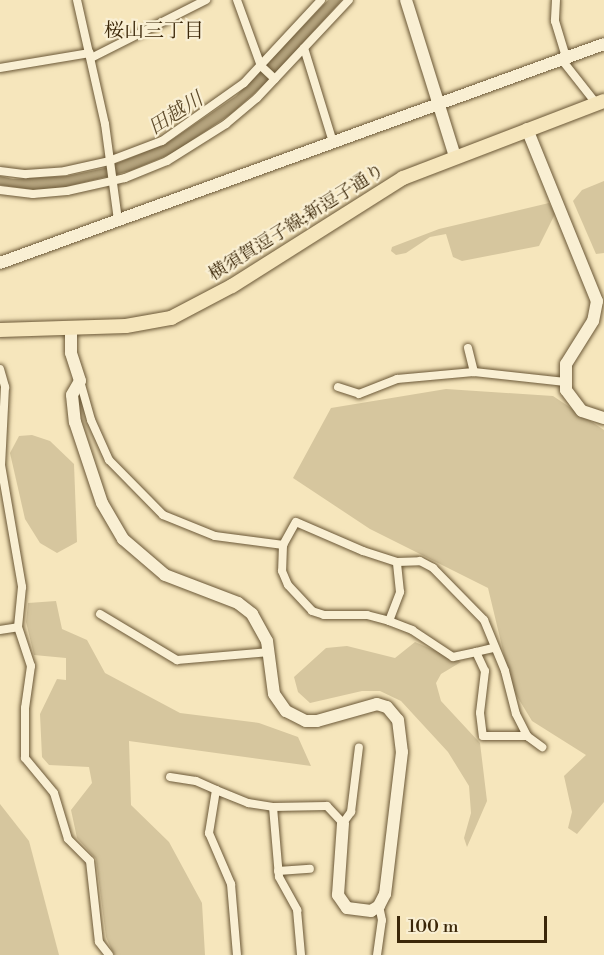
<!DOCTYPE html>
<html>
<head>
<meta charset="utf-8">
<style>
  body { margin:0 }
  #map { position:relative; width:604px; height:955px; overflow:hidden; background:#f6e6bc; font-family:"Libre Bodoni","Noto Serif JP",serif }
  div>[style] { position:absolute }
  .green>* { inset:0; background:#d6c69e }
  .water>* { inset:0; background:#b6a57f }
  .roads { filter:drop-shadow(0 0 2px #6a5736) drop-shadow(0 0 2px #6a5736) }
  .street>* { height:8px; margin:-4px; padding:0 4px; transform-origin:4px; border-radius:4px; background:#f9efd3 }
  .secondary>* { height:12px; margin:-6px; padding:0 6px; transform-origin:6px; border-radius:6px; background:#f9efd3 }
  .primary>* { height:14px; margin:-7px; padding:0 7px; transform-origin:7px; border-radius:7px; background:#f6e6bc }
  span { translate:-50% -50%; white-space:nowrap; text-align:center; line-height:1.15; -webkit-text-stroke:4.5px #f9efd3; paint-order:stroke }
  .street-label { font-size:18px; color:#3b2709 }
  .neighbourhood-label { font-size:20px; color:#3b2709 }
  .water-label { font-size:20px; color:#604d2c; font-style:italic }
  .scale { position:absolute; left:397px; top:916px; width:150px; height:27px; box-sizing:border-box; border:3px solid #3b2709; border-top:0; padding-left:8px; font-size:18px; line-height:21px; white-space:nowrap; color:#3b2709; -webkit-text-stroke:4px #f9efd3; paint-order:stroke }
</style>
</head>
<body>
<div id="map">
  <div class="green">
    <div style="clip-path:polygon(604px 181px,604px 253px,596px 254px,573px 201px,582px 190px)"></div>
    <div style="clip-path:polygon(549px 203px,555px 214px,539px 246px,462px 261px,453px 257px,446px 234px,430px 237px,406px 253px,396px 255px,391px 251px,392px 247px,439px 229px)"></div>
    <div style="clip-path:polygon(446px 389px,553px 396px,604px 430px,604px 802px,577px 834px,568px 828px,572px 812px,564px 776px,586px 755px,532px 721px,512px 688px,488px 588px,370px 529px,293px 478px,331px 408px)"></div>
    <div style="clip-path:polygon(32px 435px,50px 441px,74px 464px,77px 542px,57px 553px,40px 543px,25px 519px,10px 453px,19px 436px)"></div>
    <div style="clip-path:polygon(56px 601px,62px 629px,87px 640px,105px 673px,180px 713px,259px 723px,298px 737px,311px 766px,129px 741px,131px 805px,169px 842px,202px 903px,205px 955px,114px 955px,106px 937px,96px 859px,77px 838px,71px 810px,92px 783px,89px 767px,49px 765px,42px 757px,40px 714px,57px 679px,66px 680px,66px 658px,34px 655px,26px 622px,28px 603px)"></div>
    <div style="clip-path:polygon(415px 642px,461px 662px,441px 674px,436px 683px,441px 701px,480px 743px,487px 801px,467px 847px,464px 838px,471px 813px,469px 786px,448px 752px,401px 701px,380px 691px,362px 691px,310px 703px,298px 692px,294px 677px,326px 648px,347px 646px,395px 658px)"></div>
    <div style="clip-path:polygon(0 804px,29px 841px,59px 955px,0 955px)"></div>
  </div>
  <div class="water">
    <div style="clip-path:polygon(328px 0,342px 0,268px 81px,231px 114px,173px 153px,130px 171px,61px 188px,34px 190px,0 185px,0 176px,13px 179px,67px 176px,105px 168px,167px 143px,236px 96px)"></div>
  </div>
  <div class="roads">
    <div class="street">
      <div style="left:77px;top:0;width:127px;rotate:77.3deg"></div>
      <div style="left:105px;top:124px;width:97px;rotate:82.3deg"></div>
      <div style="left:237px;top:0;width:70px;rotate:70deg"></div>
      <div style="left:261px;top:66px;width:19px;rotate:43deg"></div>
      <div style="left:556px;top:0;width:21px;rotate:93deg"></div>
      <div style="left:555px;top:21px;width:39px;rotate:73deg"></div>
      <div style="left:304px;top:48px;width:98px;rotate:72.9deg"></div>
      <div style="left:91px;top:58px;width:129px;rotate:-26.8deg"></div>
      <div style="left:562px;top:60px;width:55px;rotate:51.7deg"></div>
      <div style="left:0;top:68px;width:91px;rotate:-9.5deg"></div>
      <div style="left:0;top:171px;width:26px;rotate:7deg"></div>
      <div style="left:26px;top:174px;width:39px;rotate:-4deg"></div>
      <div style="left:65px;top:171px;width:45px;rotate:-12.8deg"></div>
      <div style="left:109px;top:161px;width:57px;rotate:-20.7deg"></div>
      <div style="left:162px;top:141px;width:100px;rotate:-35.3deg"></div>
      <div style="left:244px;top:83px;width:113px;rotate:-47.1deg"></div>
      <div style="left:0;top:190px;width:33px;rotate:7deg"></div>
      <div style="left:33px;top:194px;width:34px;rotate:-5deg"></div>
      <div style="left:67px;top:191px;width:59px;rotate:-12.6deg"></div>
      <div style="left:125px;top:178px;width:45px;rotate:-22deg"></div>
      <div style="left:167px;top:161px;width:70px;rotate:-32.1deg"></div>
      <div style="left:226px;top:124px;width:40px;rotate:-40deg"></div>
      <div style="left:257px;top:98px;width:134px;rotate:-46.8deg"></div>
      <div style="left:468px;top:348px;width:25px;rotate:76deg"></div>
      <div style="left:474px;top:372px;width:92px;rotate:6.3deg"></div>
      <div style="left:0;top:369px;width:19px;rotate:74deg"></div>
      <div style="left:5px;top:387px;width:78px;rotate:92.9deg"></div>
      <div style="left:1px;top:465px;width:124px;rotate:80.2deg"></div>
      <div style="left:22px;top:587px;width:40px;rotate:95.7deg"></div>
      <div style="left:18px;top:627px;width:41px;rotate:71.6deg"></div>
      <div style="left:31px;top:666px;width:42px;rotate:98.1deg"></div>
      <div style="left:25px;top:708px;width:50px;rotate:90deg"></div>
      <div style="left:25px;top:758px;width:45px;rotate:50.4deg"></div>
      <div style="left:54px;top:793px;width:48px;rotate:73.1deg"></div>
      <div style="left:68px;top:839px;width:31px;rotate:45deg"></div>
      <div style="left:90px;top:861px;width:81px;rotate:83.7deg"></div>
      <div style="left:99px;top:942px;width:16px;rotate:52deg"></div>
      <div style="left:80px;top:381px;width:41px;rotate:74.2deg"></div>
      <div style="left:91px;top:420px;width:44px;rotate:65.8deg"></div>
      <div style="left:109px;top:460px;width:77px;rotate:45.5deg"></div>
      <div style="left:163px;top:515px;width:56px;rotate:22deg"></div>
      <div style="left:215px;top:536px;width:69px;rotate:7.5deg"></div>
      <div style="left:283px;top:545px;width:26px;rotate:-61deg"></div>
      <div style="left:296px;top:522px;width:73px;rotate:23.4deg"></div>
      <div style="left:363px;top:551px;width:36px;rotate:18deg"></div>
      <div style="left:397px;top:562px;width:23px;rotate:-2deg"></div>
      <div style="left:420px;top:561px;width:15px;rotate:28deg"></div>
      <div style="left:433px;top:568px;width:73px;rotate:45.6deg"></div>
      <div style="left:484px;top:620px;width:55px;rotate:67.6deg"></div>
      <div style="left:505px;top:671px;width:44px;rotate:75.7deg"></div>
      <div style="left:516px;top:714px;width:25px;rotate:63deg"></div>
      <div style="left:527px;top:736px;width:19px;rotate:36deg"></div>
      <div style="left:338px;top:387px;width:22px;rotate:18deg"></div>
      <div style="left:359px;top:394px;width:41px;rotate:-21.5deg"></div>
      <div style="left:397px;top:379px;width:77px;rotate:-5.2deg"></div>
      <div style="left:283px;top:545px;width:26px;rotate:92deg"></div>
      <div style="left:282px;top:571px;width:15px;rotate:67deg"></div>
      <div style="left:288px;top:585px;width:35px;rotate:47deg"></div>
      <div style="left:312px;top:611px;width:13px;rotate:18deg"></div>
      <div style="left:324px;top:615px;width:43px"></div>
      <div style="left:367px;top:615px;width:23px;rotate:15deg"></div>
      <div style="left:389px;top:621px;width:31px;rotate:-69deg"></div>
      <div style="left:400px;top:592px;width:30px;rotate:-96deg"></div>
      <div style="left:100px;top:614px;width:90px;rotate:30.9deg"></div>
      <div style="left:177px;top:660px;width:93px;rotate:-4.9deg"></div>
      <div style="left:389px;top:621px;width:25px;rotate:21deg"></div>
      <div style="left:412px;top:630px;width:49px;rotate:33.4deg"></div>
      <div style="left:453px;top:657px;width:24px;rotate:-12deg"></div>
      <div style="left:0;top:630px;width:18px;rotate:-9deg"></div>
      <div style="left:493px;top:648px;width:17px;rotate:167deg"></div>
      <div style="left:476px;top:652px;width:21px;rotate:65deg"></div>
      <div style="left:485px;top:671px;width:42px;rotate:96.8deg"></div>
      <div style="left:480px;top:713px;width:23px;rotate:83deg"></div>
      <div style="left:483px;top:736px;width:44px"></div>
      <div style="left:170px;top:777px;width:26px;rotate:9deg"></div>
      <div style="left:196px;top:781px;width:22px;rotate:24deg"></div>
      <div style="left:216px;top:790px;width:44px;rotate:99.2deg"></div>
      <div style="left:209px;top:833px;width:56px;rotate:66.7deg"></div>
      <div style="left:231px;top:884px;width:71px;rotate:85.2deg"></div>
      <div style="left:216px;top:790px;width:35px;rotate:22deg"></div>
      <div style="left:248px;top:803px;width:25px;rotate:9deg"></div>
      <div style="left:273px;top:807px;width:54px;rotate:-1.1deg"></div>
      <div style="left:327px;top:806px;width:23px;rotate:47deg"></div>
      <div style="left:343px;top:823px;width:14px;rotate:-54deg"></div>
      <div style="left:351px;top:812px;width:65px;rotate:-83deg"></div>
      <div style="left:273px;top:807px;width:70px;rotate:85.1deg"></div>
      <div style="left:279px;top:877px;width:38px;rotate:61deg"></div>
      <div style="left:297px;top:910px;width:45px;rotate:84.9deg"></div>
      <div style="left:278px;top:871px;width:32px;rotate:-4deg"></div>
      <div style="left:377px;top:955px;width:35px;rotate:-82deg"></div>
      <div style="left:382px;top:920px;width:14px;rotate:-102deg"></div>
    </div>
    <div class="secondary">
      <div style="left:406px;top:0;width:164px;rotate:72.6deg"></div>
      <div style="left:527px;top:129px;width:186px;rotate:67.9deg"></div>
      <div style="left:597px;top:301px;width:20px;rotate:101deg"></div>
      <div style="left:593px;top:321px;width:51px;rotate:122.1deg"></div>
      <div style="left:566px;top:364px;width:26px;rotate:90deg"></div>
      <div style="left:566px;top:390px;width:26px;rotate:53deg"></div>
      <div style="left:582px;top:411px;width:23px;rotate:18deg"></div>
      <div style="left:0;top:263px;width:642px;rotate:-19.93deg"></div>
      <div style="left:71px;top:327px;width:26px;rotate:90deg"></div>
      <div style="left:71px;top:353px;width:29px;rotate:72deg"></div>
      <div style="left:80px;top:381px;width:16px;rotate:120deg"></div>
      <div style="left:72px;top:395px;width:27px;rotate:84deg"></div>
      <div style="left:75px;top:422px;width:85px;rotate:71.6deg"></div>
      <div style="left:102px;top:503px;width:42px;rotate:59.7deg"></div>
      <div style="left:123px;top:539px;width:55px;rotate:40.6deg"></div>
      <div style="left:165px;top:575px;width:78px;rotate:21deg"></div>
      <div style="left:238px;top:603px;width:18px;rotate:38deg"></div>
      <div style="left:252px;top:614px;width:31px;rotate:61deg"></div>
      <div style="left:267px;top:641px;width:53px;rotate:82.5deg"></div>
      <div style="left:274px;top:694px;width:21px;rotate:55deg"></div>
      <div style="left:286px;top:711px;width:22px;rotate:27deg"></div>
      <div style="left:306px;top:721px;width:11px"></div>
      <div style="left:317px;top:721px;width:62px;rotate:-15.8deg"></div>
      <div style="left:377px;top:704px;width:10px;rotate:17deg"></div>
      <div style="left:387px;top:707px;width:17px;rotate:50deg"></div>
      <div style="left:398px;top:720px;width:32px;rotate:83deg"></div>
      <div style="left:402px;top:752px;width:143px;rotate:96.8deg"></div>
      <div style="left:385px;top:894px;width:13px;rotate:117deg"></div>
      <div style="left:379px;top:906px;width:9px;rotate:148deg"></div>
      <div style="left:371px;top:911px;width:24px;rotate:-173deg"></div>
      <div style="left:347px;top:908px;width:16px;rotate:-125deg"></div>
      <div style="left:338px;top:895px;width:72px;rotate:-86deg"></div>
    </div>
    <div class="primary">
      <div style="left:0;top:330px;width:126px;rotate:-1.8deg"></div>
      <div style="left:126px;top:326px;width:46px;rotate:-10.1deg"></div>
      <div style="left:171px;top:318px;width:69px;rotate:-27.7deg"></div>
      <div style="left:232px;top:286px;width:202px;rotate:-32.3deg"></div>
      <div style="left:403px;top:178px;width:215px;rotate:-21deg"></div>
    </div>
  </div>
  <div class="street-label">
    <span style="left:297px;top:223px;rotate:-32deg">横須賀逗子線;新逗子通り</span>
  </div>
  <div class="neighbourhood-label">
    <span style="left:154px;top:31px">桜山三丁目</span>
  </div>
  <div class="water-label">
    <span style="left:176px;top:114px;rotate:-33deg">田越川</span>
  </div>
  <div class="scale">100 m</div>
</div>
</body>
</html>
